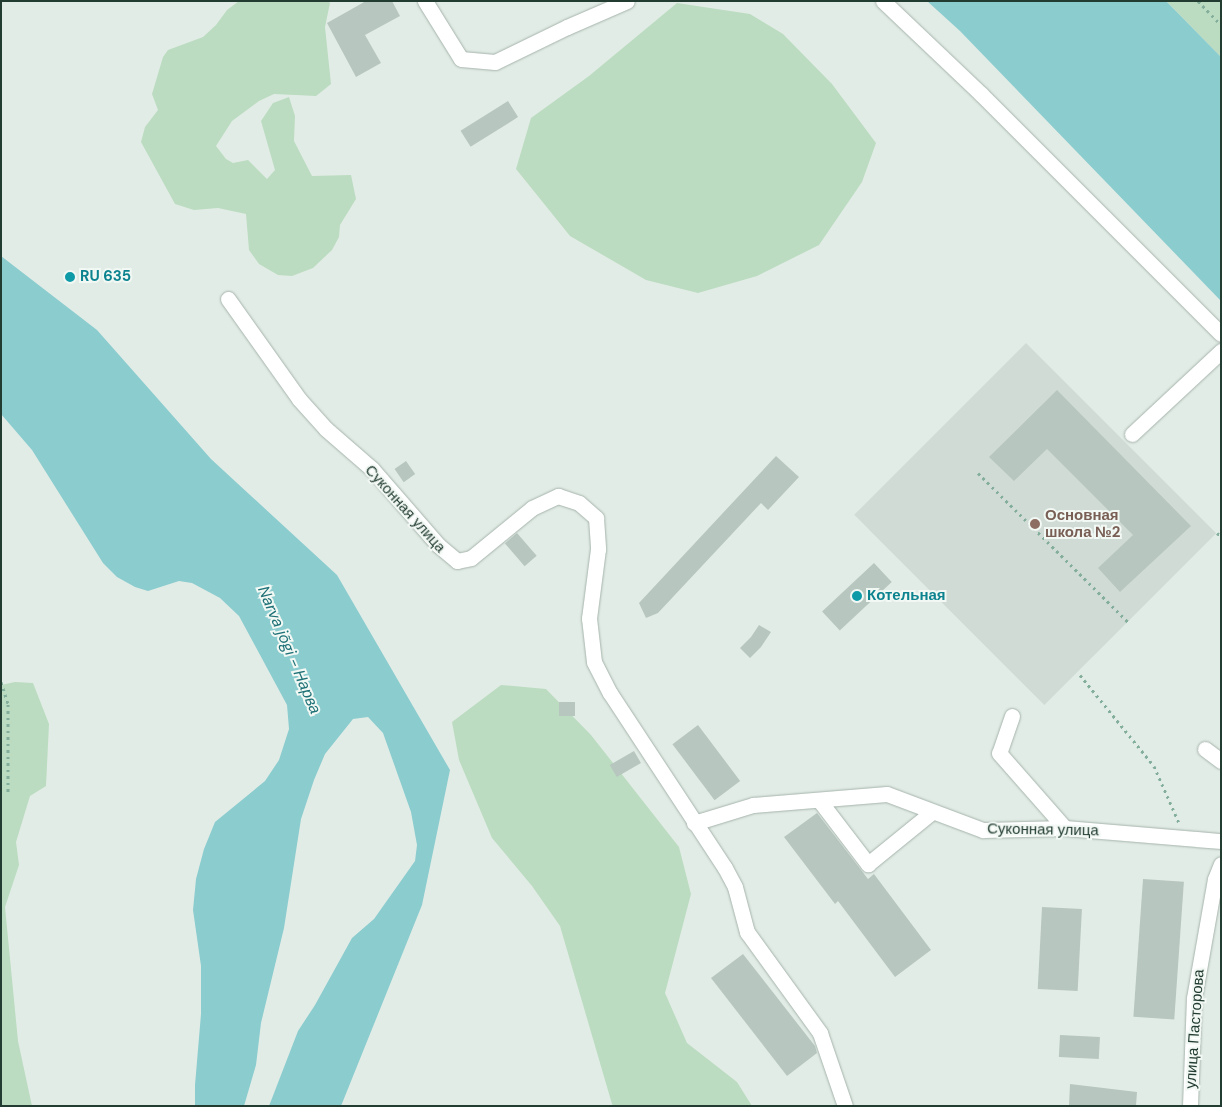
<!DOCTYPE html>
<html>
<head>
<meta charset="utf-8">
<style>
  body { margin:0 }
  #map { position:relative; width:1222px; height:1107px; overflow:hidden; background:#e2ece6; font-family:"DM Sans",sans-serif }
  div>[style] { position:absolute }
  .built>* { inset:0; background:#d0dbd5; transform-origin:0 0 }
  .green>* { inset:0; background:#bbdcc0 }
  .water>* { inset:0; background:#8bcccf }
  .building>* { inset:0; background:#b7c6bf; transform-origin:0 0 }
  .path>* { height:3px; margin-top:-1.5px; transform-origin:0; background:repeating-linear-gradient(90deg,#83ae9c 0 2.5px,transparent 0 6.5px) }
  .roads { filter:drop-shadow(0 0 1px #a5b4ac) drop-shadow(0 0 1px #a5b4ac) }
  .minor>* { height:15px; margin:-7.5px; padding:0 7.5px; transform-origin:7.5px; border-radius:7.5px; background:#fff }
  .dots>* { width:14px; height:14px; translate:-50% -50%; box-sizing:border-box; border:2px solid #f2f8f4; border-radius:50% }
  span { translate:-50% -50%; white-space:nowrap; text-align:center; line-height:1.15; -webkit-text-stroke:4px #f2f8f4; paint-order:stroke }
  .culture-label { font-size:15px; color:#0d838f; font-weight:700 }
  .left { translate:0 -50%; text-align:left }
  .street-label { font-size:15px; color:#223c32 }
  .education-label { font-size:15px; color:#785e54; font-weight:700 }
  .water-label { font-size:16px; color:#1e7176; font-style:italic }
  .frame { position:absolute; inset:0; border:2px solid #223c32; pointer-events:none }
</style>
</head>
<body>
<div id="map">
  <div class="built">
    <div style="left:1026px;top:343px;width:269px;height:243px;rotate:45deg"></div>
  </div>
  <div class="green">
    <div style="clip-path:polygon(239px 1px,328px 1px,330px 3px,325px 27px,331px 84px,316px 96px,274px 94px,259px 101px,232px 121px,216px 146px,226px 159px,233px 163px,248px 160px,267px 179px,275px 170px,261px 121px,273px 103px,289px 97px,295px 116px,294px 141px,312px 176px,351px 175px,356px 199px,340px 225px,339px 237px,332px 250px,313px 268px,292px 276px,278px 275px,259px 264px,249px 250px,246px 214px,218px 208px,194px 210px,175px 204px,141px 142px,145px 127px,158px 110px,152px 94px,163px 57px,168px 50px,203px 37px,216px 25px,227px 10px)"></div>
    <div style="clip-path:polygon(1166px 1px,1221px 1px,1221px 57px)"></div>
    <div style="clip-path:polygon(677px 3px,750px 14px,783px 34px,832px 84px,876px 143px,862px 182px,819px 245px,757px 276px,698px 293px,646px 280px,570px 236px,516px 169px,531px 118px,589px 76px)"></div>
    <div style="clip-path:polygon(15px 682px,33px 683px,49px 724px,46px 786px,30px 796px,16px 842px,19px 865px,5px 907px,18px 1041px,32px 1106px,1px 1106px,1px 685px)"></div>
    <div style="clip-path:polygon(501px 685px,546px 689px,591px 735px,679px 847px,691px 894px,665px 993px,687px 1043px,737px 1082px,752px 1106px,613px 1106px,612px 1104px,560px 926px,532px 886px,492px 838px,459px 760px,452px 722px)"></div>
  </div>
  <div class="water">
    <div style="clip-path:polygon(927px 1px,1166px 1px,1221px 57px,1221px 301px,960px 31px)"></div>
    <div style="clip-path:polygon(1px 256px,97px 330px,211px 459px,337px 575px,450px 770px,422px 905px,341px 1106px,269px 1106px,298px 1031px,315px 1005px,352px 938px,374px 919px,415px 861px,417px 845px,411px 812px,383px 733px,368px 717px,353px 719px,325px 754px,314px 780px,301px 819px,284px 928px,261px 1023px,256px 1065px,244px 1106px,195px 1106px,195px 1085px,201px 1014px,201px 966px,193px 910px,196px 879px,204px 849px,215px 822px,265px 781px,279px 760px,289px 729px,287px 705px,239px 616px,220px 598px,192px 583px,179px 581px,148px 591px,135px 587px,117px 577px,103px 563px,32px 450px,1px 414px)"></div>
  </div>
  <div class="building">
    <div style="clip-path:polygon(366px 1px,392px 1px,400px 16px,365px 35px,381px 63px,356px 77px,327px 23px)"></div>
    <div style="left:508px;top:101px;width:19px;height:56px;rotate:58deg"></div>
    <div style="clip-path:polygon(1057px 390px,1191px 526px,1120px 592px,1098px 568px,1133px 535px,1047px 449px,1014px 481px,989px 457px)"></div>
    <div style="clip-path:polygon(776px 456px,799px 477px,768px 510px,761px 503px,658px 613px,646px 618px,639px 603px)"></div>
    <div style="left:406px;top:461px;width:16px;height:14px;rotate:55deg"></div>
    <div style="left:517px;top:533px;width:30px;height:16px;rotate:49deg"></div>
    <div style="left:874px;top:563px;width:26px;height:71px;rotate:47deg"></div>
    <div style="clip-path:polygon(759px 625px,771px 632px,761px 647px,750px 658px,740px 648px,751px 637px)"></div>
    <div style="left:559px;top:702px;width:16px;height:14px"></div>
    <div style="left:698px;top:725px;width:70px;height:32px;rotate:53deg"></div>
    <div style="left:634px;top:751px;width:14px;height:28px;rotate:60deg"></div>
    <div style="clip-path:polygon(817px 813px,868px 879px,874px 874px,931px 950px,895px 977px,838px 901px,835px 904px,784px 837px)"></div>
    <div style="left:1143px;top:879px;width:41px;height:138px;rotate:4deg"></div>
    <div style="left:1042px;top:907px;width:40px;height:82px;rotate:3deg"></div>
    <div style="clip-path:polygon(743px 954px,815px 1046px,817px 1053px,787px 1076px,711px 978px)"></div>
    <div style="left:1060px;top:1035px;width:40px;height:22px;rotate:3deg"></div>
    <div style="clip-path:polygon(1070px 1084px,1137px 1092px,1136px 1106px,1069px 1106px)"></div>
  </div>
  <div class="path">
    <div style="left:1198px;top:1px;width:33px;rotate:46deg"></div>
    <div style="left:978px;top:473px;width:211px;rotate:44.8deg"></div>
    <div style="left:1217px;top:533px;width:5px;rotate:37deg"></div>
    <div style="left:1080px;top:675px;width:117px;rotate:50.9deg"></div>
    <div style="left:1154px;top:766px;width:62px;rotate:66.3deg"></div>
    <div style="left:1px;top:682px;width:23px;rotate:72deg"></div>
    <div style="left:8px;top:704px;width:88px;rotate:90deg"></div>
  </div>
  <div class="roads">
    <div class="minor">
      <div style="left:425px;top:1px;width:68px;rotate:58.2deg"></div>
      <div style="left:461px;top:59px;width:34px;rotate:5deg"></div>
      <div style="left:495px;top:62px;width:80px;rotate:-25.9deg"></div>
      <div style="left:567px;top:27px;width:65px;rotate:-23.4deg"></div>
      <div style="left:883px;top:1px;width:135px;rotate:43.5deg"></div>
      <div style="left:981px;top:94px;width:339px;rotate:45deg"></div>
      <div style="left:228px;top:299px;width:123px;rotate:54.6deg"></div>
      <div style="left:299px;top:399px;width:40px;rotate:48deg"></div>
      <div style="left:326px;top:429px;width:61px;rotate:41deg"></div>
      <div style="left:372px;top:469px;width:101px;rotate:49deg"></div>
      <div style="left:438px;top:545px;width:25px;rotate:40deg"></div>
      <div style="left:457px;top:561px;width:14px;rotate:-12deg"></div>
      <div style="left:471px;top:558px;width:79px;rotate:-39.3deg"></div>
      <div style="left:532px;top:508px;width:29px;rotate:-25deg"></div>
      <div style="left:558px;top:496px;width:22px;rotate:18deg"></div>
      <div style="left:579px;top:503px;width:23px;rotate:41deg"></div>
      <div style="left:596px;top:518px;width:31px;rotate:86deg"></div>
      <div style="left:598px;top:549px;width:70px;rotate:97.4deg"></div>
      <div style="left:589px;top:618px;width:44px;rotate:83.5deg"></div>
      <div style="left:594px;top:662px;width:35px;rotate:63deg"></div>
      <div style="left:610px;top:693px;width:209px;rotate:56.7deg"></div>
      <div style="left:725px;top:868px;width:21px;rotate:62deg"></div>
      <div style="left:735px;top:887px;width:47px;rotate:75.1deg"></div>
      <div style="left:747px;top:932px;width:125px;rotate:54.1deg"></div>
      <div style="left:820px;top:1033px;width:77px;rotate:71.1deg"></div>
      <div style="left:1132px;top:434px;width:122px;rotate:-43deg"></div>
      <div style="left:1012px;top:716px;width:39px;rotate:109deg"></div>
      <div style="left:999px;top:753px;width:100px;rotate:48.7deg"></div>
      <div style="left:1205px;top:749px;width:20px;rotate:37deg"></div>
      <div style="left:819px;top:800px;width:81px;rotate:52.6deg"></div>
      <div style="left:868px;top:864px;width:82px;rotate:-39.1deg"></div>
      <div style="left:694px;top:823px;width:62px;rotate:-17deg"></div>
      <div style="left:753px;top:805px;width:134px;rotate:-4.7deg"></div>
      <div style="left:887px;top:794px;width:103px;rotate:20.6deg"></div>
      <div style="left:983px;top:830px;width:82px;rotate:-1.4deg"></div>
      <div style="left:1065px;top:828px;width:157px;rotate:4.8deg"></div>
      <div style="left:1190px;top:1106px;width:108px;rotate:-87.9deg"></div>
      <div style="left:1194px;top:998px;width:121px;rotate:-80deg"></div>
      <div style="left:1215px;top:879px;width:16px;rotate:-68deg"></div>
    </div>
  </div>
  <div class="dots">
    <div style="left:70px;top:277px;background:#0f9aa8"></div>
    <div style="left:1035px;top:524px;background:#8d6e63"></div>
    <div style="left:857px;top:596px;background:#0f9aa8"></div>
  </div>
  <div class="culture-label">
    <span class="left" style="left:80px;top:277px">RU 635</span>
    <span class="left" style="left:867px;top:596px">Котельная</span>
  </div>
  <div class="street-label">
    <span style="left:405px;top:509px;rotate:48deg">Суконная улица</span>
    <span style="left:1043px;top:830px;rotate:1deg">Суконная улица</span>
    <span style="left:1195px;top:1029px;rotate:-86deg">улица Пасторова</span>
  </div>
  <div class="education-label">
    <span class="left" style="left:1045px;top:524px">Основная<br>школа №2</span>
  </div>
  <div class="water-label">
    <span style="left:289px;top:650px;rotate:67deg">Narva jõgi - Нарва</span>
  </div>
  <div class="frame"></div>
</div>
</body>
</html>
